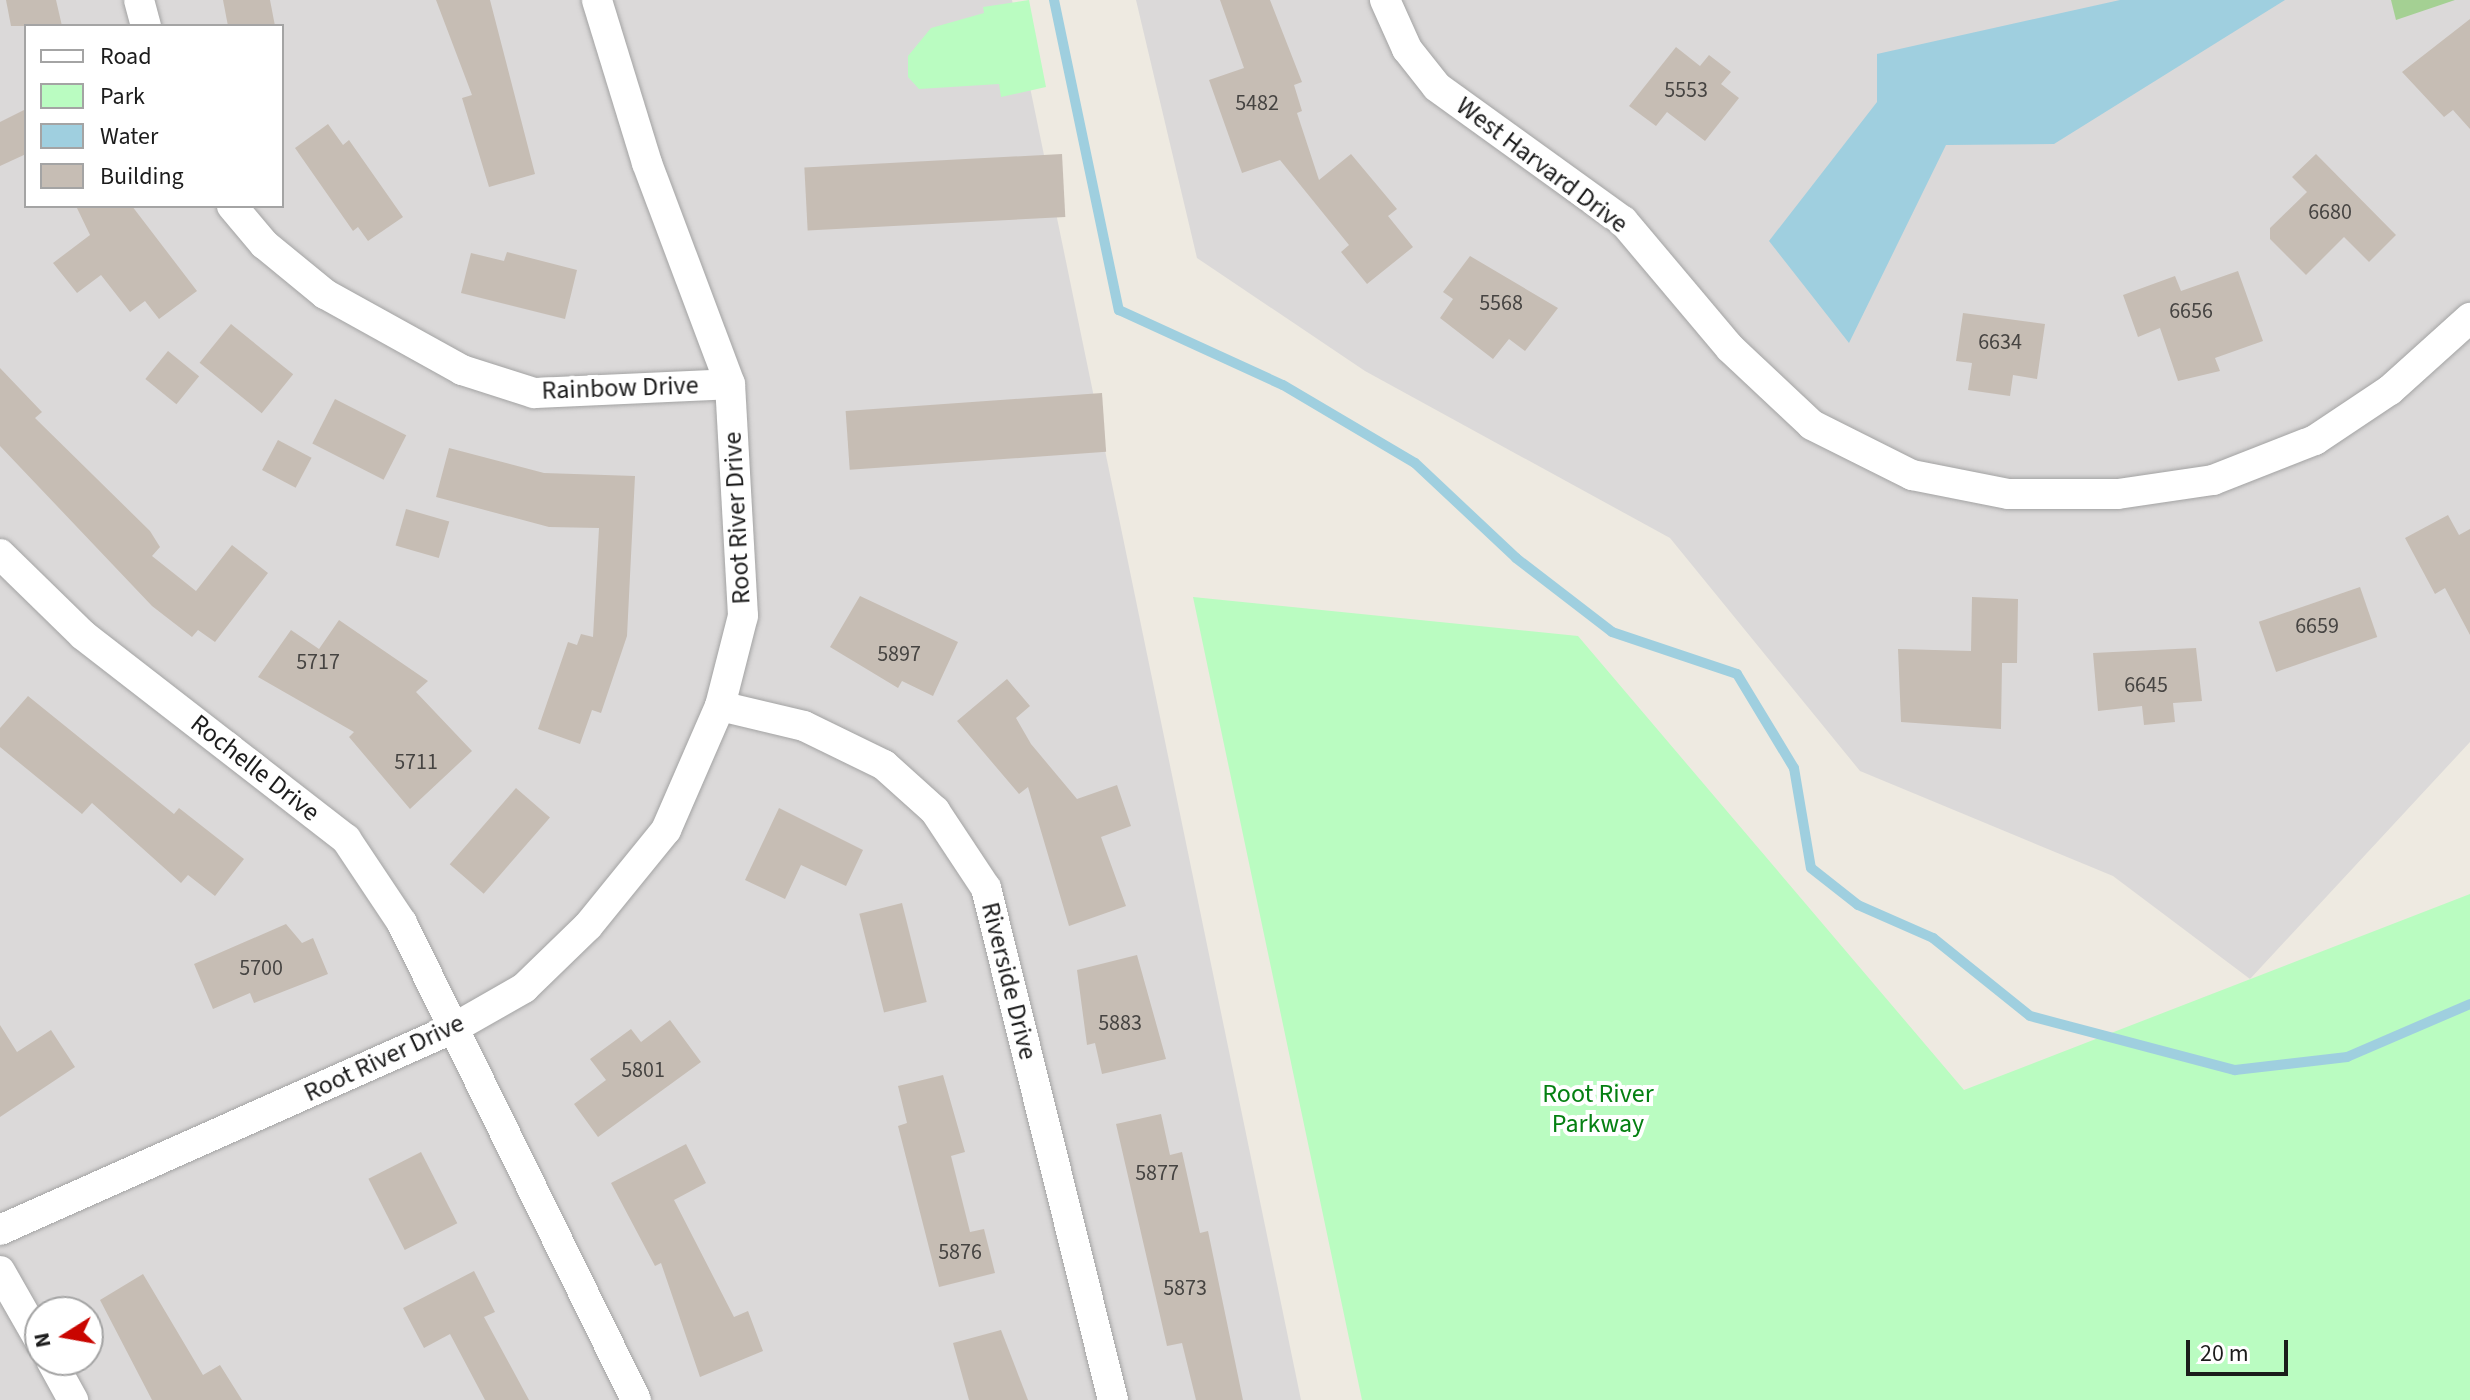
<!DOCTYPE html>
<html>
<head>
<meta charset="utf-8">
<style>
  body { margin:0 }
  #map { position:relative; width:2470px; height:1400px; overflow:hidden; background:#eeeae1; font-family:"Source Sans 3",sans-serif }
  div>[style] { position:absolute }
  .residential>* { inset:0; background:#dbd9d9 }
  .forest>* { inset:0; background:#a4d093 }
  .park>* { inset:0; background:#bafcc1 }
  .water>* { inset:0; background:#9fcfdf }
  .stream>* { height:10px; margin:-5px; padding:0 5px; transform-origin:5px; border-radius:5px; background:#9fcfdf }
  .building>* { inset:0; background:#c6bdb4; transform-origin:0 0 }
  .roads { filter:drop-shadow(0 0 2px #a3a3a3) drop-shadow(0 0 2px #a3a3a3) }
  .street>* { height:30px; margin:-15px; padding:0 15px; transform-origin:15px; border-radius:15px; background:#fff }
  span { translate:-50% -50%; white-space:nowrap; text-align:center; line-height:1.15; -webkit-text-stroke:8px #fff; paint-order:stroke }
  .number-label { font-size:22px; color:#464442 }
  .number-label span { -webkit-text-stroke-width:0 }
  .street-label { font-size:26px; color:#1c1c1c }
  .park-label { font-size:26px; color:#058012 }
  .legend { position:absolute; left:24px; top:24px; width:260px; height:184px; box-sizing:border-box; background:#fff; border:2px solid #a4a4a4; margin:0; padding:10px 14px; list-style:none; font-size:24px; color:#1c1c1c }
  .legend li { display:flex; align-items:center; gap:16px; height:40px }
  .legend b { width:40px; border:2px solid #a4a4a4 }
  .north { position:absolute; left:24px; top:1296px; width:80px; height:80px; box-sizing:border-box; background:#fff; border:2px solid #a4a4a4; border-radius:50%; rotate:259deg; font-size:22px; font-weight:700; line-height:32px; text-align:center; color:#1c1c1c }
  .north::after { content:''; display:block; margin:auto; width:28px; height:36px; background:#c90500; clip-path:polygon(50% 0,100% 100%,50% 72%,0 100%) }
  .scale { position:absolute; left:2186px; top:1340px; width:102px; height:36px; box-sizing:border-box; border:4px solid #1c1c1c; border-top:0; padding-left:10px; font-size:24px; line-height:28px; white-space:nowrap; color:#1c1c1c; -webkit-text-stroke:6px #fff; paint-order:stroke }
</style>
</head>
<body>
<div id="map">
  <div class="residential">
    <div style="clip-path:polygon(evenodd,0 0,1012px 0,1301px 1400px,0 1400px,0 0,26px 26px,282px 26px,282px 206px,26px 206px,26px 26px,0 0,40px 1312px,88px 1312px,88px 1360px,40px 1360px,40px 1312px)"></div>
    <div style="clip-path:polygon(1136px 0,2470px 0,2470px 742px,2250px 979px,2113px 876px,1860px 771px,1670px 538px,1365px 371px,1197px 258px)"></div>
  </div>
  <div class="forest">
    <div style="clip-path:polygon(2391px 0,2455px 0,2396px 20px)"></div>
  </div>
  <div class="park">
    <div style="clip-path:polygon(1029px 0,1046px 87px,1001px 97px,999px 84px,919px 89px,908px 77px,908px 56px,931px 28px,984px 13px,983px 7px)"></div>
    <div style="clip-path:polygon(1193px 597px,1578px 636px,1964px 1090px,2470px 894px,2470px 1400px,1362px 1400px)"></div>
  </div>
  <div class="water">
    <div style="clip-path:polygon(2120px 0,2285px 0,2054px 144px,1946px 145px,1849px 343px,1769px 241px,1877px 102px,1877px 54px)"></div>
  </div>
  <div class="stream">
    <div style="left:1054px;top:0;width:317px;rotate:78.2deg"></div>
    <div style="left:1119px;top:310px;width:180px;rotate:24.6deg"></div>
    <div style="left:1283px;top:385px;width:153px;rotate:30.6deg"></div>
    <div style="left:1415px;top:463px;width:139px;rotate:43.2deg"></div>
    <div style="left:1516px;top:558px;width:121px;rotate:37.6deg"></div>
    <div style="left:1612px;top:632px;width:132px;rotate:18.6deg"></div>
    <div style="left:1737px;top:674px;width:110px;rotate:58.8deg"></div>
    <div style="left:1794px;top:768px;width:101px;rotate:80.4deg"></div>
    <div style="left:1811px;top:868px;width:60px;rotate:38.2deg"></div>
    <div style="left:1858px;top:905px;width:82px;rotate:23.7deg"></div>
    <div style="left:1933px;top:938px;width:124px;rotate:38.8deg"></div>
    <div style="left:2030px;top:1016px;width:212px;rotate:14.8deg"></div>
    <div style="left:2235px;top:1070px;width:113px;rotate:-6.6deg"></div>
    <div style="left:2347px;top:1057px;width:134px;rotate:-23.3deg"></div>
  </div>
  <div class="building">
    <div style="clip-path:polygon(6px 0,56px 0,62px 26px,11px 26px)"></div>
    <div style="clip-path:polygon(223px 0,270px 0,275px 26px,228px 26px)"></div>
    <div style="clip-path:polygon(436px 0,490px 0,535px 174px,489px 187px,462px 98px,472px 95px)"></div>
    <div style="clip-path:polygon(1220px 0,1270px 0,1302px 82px,1294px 85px,1302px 111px,1297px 113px,1319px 180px,1351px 154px,1397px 209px,1388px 216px,1413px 247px,1367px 284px,1341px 252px,1349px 245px,1280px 160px,1242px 173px,1209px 80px,1244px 68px)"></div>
    <div style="clip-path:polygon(2470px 19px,2470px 129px,2453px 110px,2444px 117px,2402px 72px)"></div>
    <div style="clip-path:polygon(1676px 47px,1700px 66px,1709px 55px,1731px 72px,1721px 84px,1739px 98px,1705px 141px,1667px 112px,1656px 126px,1629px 106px)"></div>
    <div style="clip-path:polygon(26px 109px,26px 154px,0 166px,0 122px)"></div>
    <div style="clip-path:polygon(328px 124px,343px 145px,349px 140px,403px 217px,368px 241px,358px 227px,353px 231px,295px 148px)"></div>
    <div style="left:1062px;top:154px;width:63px;height:258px;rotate:87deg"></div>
    <div style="clip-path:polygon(2316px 154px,2396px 235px,2369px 262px,2344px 237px,2306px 275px,2270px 239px,2270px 228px,2307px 192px,2292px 177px)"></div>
    <div style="clip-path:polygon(76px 206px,132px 206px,197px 291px,159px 319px,145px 301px,130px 312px,101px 275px,77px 293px,53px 263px,90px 235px)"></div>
    <div style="clip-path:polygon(507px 252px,577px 270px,565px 319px,461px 293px,471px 253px,504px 261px)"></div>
    <div style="clip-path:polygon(1470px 256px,1558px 308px,1525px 351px,1509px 339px,1493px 359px,1440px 318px,1453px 299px,1443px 292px)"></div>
    <div style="clip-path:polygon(2238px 271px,2263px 341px,2215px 358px,2220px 371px,2178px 381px,2160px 328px,2138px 337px,2123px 295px,2175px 276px,2181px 291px)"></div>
    <div style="clip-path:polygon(1963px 313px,2045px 324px,2037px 379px,2013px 375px,2010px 396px,1968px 390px,1972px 363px,1956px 361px)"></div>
    <div style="left:231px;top:324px;width:80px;height:50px;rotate:39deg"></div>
    <div style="left:168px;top:351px;width:40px;height:36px;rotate:39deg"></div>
    <div style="clip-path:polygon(0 368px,42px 412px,35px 418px,150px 531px,160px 547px,152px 556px,196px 591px,232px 545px,268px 573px,215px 642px,198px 630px,192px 637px,152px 606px,0 446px)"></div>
    <div style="left:1102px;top:393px;width:59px;height:257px;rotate:86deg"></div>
    <div style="left:335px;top:399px;width:80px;height:50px;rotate:27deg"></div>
    <div style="left:278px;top:440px;width:38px;height:34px;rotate:28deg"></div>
    <div style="clip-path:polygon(449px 448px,544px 473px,635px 476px,627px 636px,601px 713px,592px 710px,580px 744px,538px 729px,568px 642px,577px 645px,581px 634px,593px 637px,599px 528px,549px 527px,436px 497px)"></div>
    <div style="left:406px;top:509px;width:45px;height:38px;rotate:16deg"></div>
    <div style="clip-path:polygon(2448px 515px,2459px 535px,2470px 529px,2470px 635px,2445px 588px,2435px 594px,2405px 538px)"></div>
    <div style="left:2360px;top:587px;width:53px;height:107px;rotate:71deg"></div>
    <div style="clip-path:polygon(860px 596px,958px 642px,933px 696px,902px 681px,898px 688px,830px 647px)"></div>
    <div style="clip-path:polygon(1972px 597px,2018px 599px,2017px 663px,2002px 663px,2001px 729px,1901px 722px,1898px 649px,1971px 651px)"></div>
    <div style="clip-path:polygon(339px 620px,428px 681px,416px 692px,472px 751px,410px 809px,349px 737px,354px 732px,258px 677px,291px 630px,319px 649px)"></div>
    <div style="clip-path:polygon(2196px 648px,2202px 701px,2173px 703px,2175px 722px,2144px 725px,2142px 706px,2098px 711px,2093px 653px)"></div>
    <div style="clip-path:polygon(1007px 679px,1030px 706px,1016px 718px,1031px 744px,1077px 799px,1117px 785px,1131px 826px,1101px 837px,1126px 906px,1069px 926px,1028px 787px,1019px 794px,957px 721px)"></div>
    <div style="clip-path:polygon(28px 696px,174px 814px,179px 808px,244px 859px,215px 896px,188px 875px,181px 883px,92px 803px,82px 814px,0 747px,0 728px)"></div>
    <div style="left:516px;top:788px;width:45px;height:101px;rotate:41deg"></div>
    <div style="clip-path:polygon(779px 808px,863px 850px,846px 886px,801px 865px,785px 899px,745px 880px)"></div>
    <div style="left:902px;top:903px;width:102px;height:44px;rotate:76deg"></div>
    <div style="clip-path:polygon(286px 924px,302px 943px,313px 938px,328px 974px,254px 1003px,250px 993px,213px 1009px,194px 964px)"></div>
    <div style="clip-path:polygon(1137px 955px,1166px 1059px,1102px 1074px,1095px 1043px,1087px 1045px,1077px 970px)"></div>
    <div style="clip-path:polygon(670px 1020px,701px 1062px,598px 1137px,574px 1104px,606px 1080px,590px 1059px,631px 1029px,641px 1042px)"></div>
    <div style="clip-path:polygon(0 1025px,17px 1052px,51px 1030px,75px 1067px,0 1117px)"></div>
    <div style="clip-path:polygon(943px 1075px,965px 1152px,951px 1156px,970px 1232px,984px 1229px,995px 1273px,939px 1287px,898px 1126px,907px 1123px,898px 1086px)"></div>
    <div style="clip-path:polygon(1161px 1114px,1170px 1155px,1182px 1152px,1200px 1233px,1208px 1231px,1243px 1400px,1196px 1400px,1182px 1343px,1167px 1346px,1116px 1124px)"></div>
    <div style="clip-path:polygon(686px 1144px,706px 1183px,674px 1200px,734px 1317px,748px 1311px,763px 1351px,700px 1377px,661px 1263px,655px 1266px,611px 1183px)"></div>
    <div style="left:421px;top:1152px;width:80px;height:59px;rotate:63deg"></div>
    <div style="clip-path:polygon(474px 1271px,495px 1312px,484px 1317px,529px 1400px,485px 1400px,450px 1334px,424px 1348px,403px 1308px)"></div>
    <div style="clip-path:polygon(143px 1274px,203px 1375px,220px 1365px,242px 1400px,152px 1400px,100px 1300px)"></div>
    <div style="clip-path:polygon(1001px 1330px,1028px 1400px,969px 1400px,953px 1343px)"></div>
  </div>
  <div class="roads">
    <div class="street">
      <div style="left:139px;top:0;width:27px;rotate:75deg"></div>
      <div style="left:1385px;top:0;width:54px;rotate:65.8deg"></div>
      <div style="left:1407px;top:49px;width:48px;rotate:51.7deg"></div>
      <div style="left:1437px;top:87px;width:229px;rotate:35.8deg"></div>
      <div style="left:1623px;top:221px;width:166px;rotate:49.9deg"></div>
      <div style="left:1730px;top:348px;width:112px;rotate:43.2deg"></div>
      <div style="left:1812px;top:425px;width:112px;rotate:26.6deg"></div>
      <div style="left:1912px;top:475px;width:98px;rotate:11.2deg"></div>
      <div style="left:2008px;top:494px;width:110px"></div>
      <div style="left:2118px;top:494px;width:96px;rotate:-8.4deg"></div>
      <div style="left:2213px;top:480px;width:110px;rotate:-21.4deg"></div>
      <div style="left:2315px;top:440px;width:90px;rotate:-33.7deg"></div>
      <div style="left:2390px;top:390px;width:108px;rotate:-42deg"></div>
      <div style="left:232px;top:206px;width:50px;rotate:49.9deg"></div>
      <div style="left:264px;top:244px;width:79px;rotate:39.3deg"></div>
      <div style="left:325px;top:294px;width:157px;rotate:29deg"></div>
      <div style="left:462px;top:370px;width:76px;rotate:17.7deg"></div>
      <div style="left:534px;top:393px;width:196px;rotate:-2.6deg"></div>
      <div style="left:0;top:554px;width:116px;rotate:44.3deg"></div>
      <div style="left:83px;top:635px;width:333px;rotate:37.8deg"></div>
      <div style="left:346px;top:839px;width:101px;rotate:56.3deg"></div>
      <div style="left:402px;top:923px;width:531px;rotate:63.87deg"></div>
      <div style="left:720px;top:706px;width:86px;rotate:13.4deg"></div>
      <div style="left:804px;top:726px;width:89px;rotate:26deg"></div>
      <div style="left:884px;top:765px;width:69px;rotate:42deg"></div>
      <div style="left:935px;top:811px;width:92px;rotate:56.5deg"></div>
      <div style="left:986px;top:888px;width:528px;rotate:76.07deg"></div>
      <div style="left:0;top:1230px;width:497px;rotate:-24deg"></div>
      <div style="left:454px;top:1028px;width:81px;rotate:-29.7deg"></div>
      <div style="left:524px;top:988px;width:89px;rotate:-44.1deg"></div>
      <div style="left:588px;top:926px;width:124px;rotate:-50.9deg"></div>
      <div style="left:666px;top:830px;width:135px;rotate:-66.5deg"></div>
      <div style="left:720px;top:706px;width:93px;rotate:-75.7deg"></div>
      <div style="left:743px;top:616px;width:232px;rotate:-93.2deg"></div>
      <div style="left:730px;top:384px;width:236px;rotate:-110.6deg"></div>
      <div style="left:647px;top:163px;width:170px;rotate:-107.1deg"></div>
      <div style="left:0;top:1271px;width:81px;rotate:60.3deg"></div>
      <div style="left:51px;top:1360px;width:46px;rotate:61.2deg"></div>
    </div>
  </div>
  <div class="number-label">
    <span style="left:1686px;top:91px">5553</span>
    <span style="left:1257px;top:104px">5482</span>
    <span style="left:2330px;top:213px">6680</span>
    <span style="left:1501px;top:304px">5568</span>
    <span style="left:2191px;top:312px">6656</span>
    <span style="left:2000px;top:343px">6634</span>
    <span style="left:2317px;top:627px">6659</span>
    <span style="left:899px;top:655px">5897</span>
    <span style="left:318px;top:663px">5717</span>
    <span style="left:2146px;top:686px">6645</span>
    <span style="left:416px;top:763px">5711</span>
    <span style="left:261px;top:969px">5700</span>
    <span style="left:1120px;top:1024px">5883</span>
    <span style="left:643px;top:1071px">5801</span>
    <span style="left:1157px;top:1174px">5877</span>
    <span style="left:960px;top:1253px">5876</span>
    <span style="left:1185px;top:1289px">5873</span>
  </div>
  <div class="street-label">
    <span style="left:1542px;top:165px;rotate:37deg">West Harvard Drive</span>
    <span style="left:620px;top:388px;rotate:-2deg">Rainbow Drive</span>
    <span style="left:737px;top:518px;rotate:-93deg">Root River Drive</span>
    <span style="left:255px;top:768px;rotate:38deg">Rochelle Drive</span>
    <span style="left:1009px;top:981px;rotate:76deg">Riverside Drive</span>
    <span style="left:384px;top:1058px;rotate:-25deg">Root River Drive</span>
  </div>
  <div class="park-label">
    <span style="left:1598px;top:1109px">Root River<br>Parkway</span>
  </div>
  <ul class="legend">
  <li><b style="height:10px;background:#fff"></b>Road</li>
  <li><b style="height:22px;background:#bafcc1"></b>Park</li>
  <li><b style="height:22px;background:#9fcfdf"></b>Water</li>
  <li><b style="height:22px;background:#c6bdb4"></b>Building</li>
  </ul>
  <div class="north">N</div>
  <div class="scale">20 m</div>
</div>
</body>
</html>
